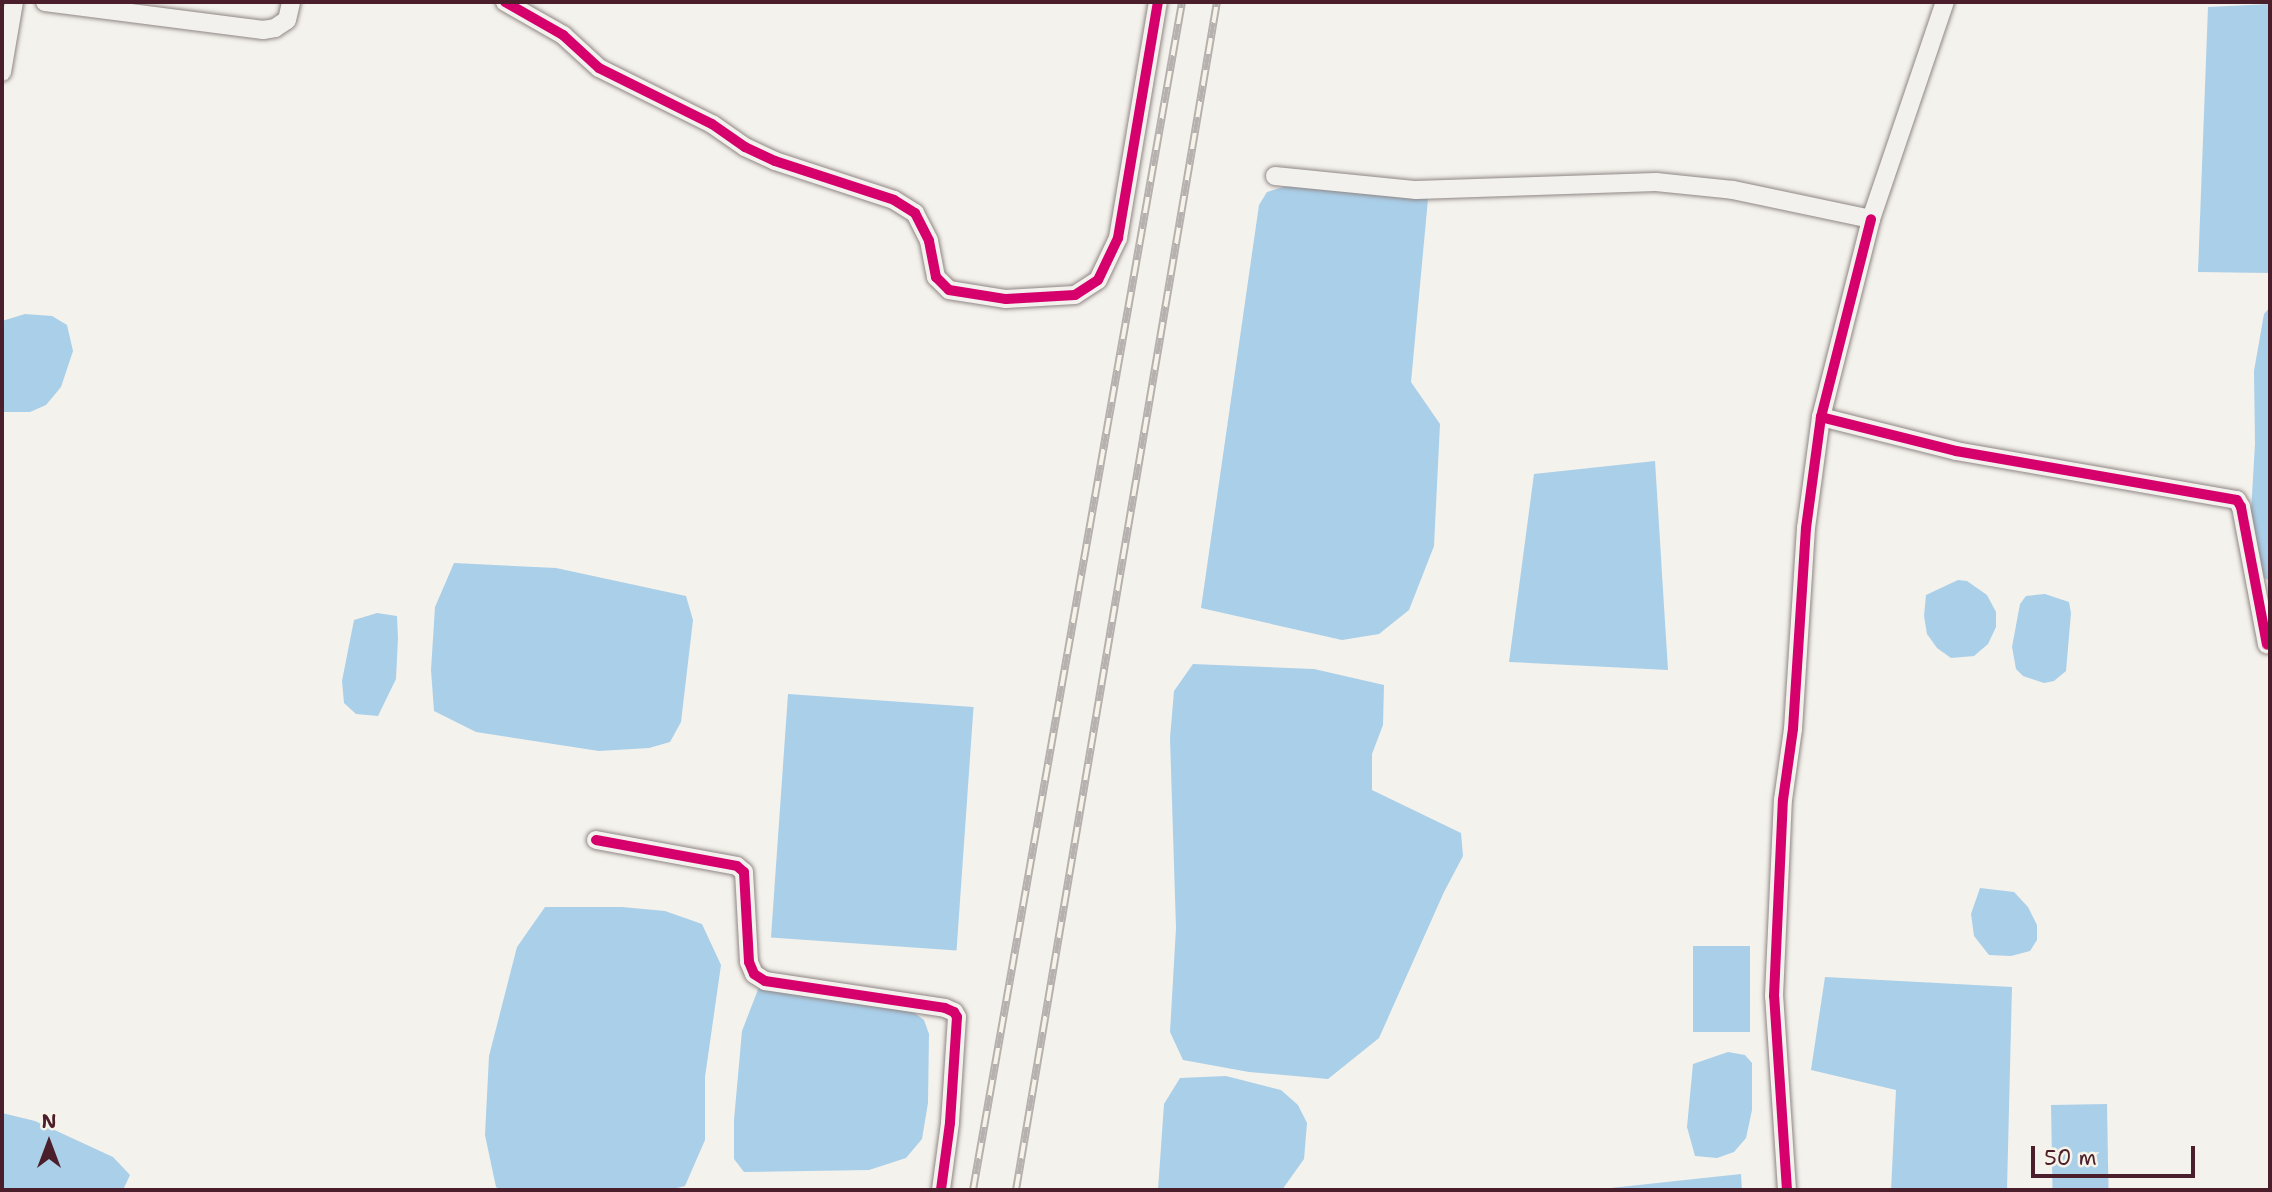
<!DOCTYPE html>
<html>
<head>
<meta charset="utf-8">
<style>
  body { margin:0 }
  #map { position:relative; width:2272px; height:1192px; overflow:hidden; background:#f4f2ec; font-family:"Shantell Sans",sans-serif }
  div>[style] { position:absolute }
  .water>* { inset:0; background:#aacfe9; transform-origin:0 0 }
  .roads { filter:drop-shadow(0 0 2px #8f8685) drop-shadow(0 0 2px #8f8685) }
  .minor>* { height:18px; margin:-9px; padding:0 9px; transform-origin:9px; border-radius:9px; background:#f2f1ed }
  .rail>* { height:8px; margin-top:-4px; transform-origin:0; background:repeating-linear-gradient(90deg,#f7f3e8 0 16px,#b6b0ae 0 32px); box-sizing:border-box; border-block:2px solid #b6b0ae }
  .cycleway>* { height:10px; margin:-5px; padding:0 5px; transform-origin:5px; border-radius:5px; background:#d6006c }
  span { translate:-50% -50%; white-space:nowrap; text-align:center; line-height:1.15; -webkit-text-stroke:7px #f7f3e8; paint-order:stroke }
  .frame { position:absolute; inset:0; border:4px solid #4a1f2b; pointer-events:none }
  .north { position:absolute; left:14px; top:1108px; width:70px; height:70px; -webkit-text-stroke:5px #f7f3e8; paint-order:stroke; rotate:0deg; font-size:19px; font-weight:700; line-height:28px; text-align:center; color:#4a1f2b }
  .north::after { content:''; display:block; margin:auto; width:24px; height:32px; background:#4a1f2b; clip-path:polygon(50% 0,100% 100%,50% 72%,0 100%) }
  .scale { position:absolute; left:2031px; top:1146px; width:164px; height:32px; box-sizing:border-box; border:4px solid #4a1f2b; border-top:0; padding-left:9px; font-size:21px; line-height:24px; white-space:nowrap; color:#4a1f2b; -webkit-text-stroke:5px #f7f3e8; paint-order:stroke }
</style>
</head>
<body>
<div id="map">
  <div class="water">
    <div style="clip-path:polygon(2270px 4px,2270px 273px,2198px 272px,2208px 7px)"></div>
    <div style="clip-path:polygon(1290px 185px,1428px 199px,1411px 382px,1440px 424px,1434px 546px,1409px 610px,1379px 634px,1342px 640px,1201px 608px,1259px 205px,1267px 192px)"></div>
    <div style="clip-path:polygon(2270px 307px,2270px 581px,2260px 576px,2251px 512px,2255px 444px,2254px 371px,2264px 314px)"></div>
    <div style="clip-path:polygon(25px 314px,52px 316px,67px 325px,73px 351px,61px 387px,46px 405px,30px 412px,4px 412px,2px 409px,2px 321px)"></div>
    <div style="clip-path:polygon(1655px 461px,1668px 670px,1509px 662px,1534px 474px)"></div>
    <div style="clip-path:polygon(454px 563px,556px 568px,686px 596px,693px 620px,681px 722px,670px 742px,649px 748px,599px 751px,476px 732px,434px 711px,431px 670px,435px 607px)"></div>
    <div style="clip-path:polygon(1958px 580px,1967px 581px,1987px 595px,1996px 612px,1996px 627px,1988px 644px,1974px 656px,1951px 658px,1937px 648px,1927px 634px,1924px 616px,1926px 595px)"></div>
    <div style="clip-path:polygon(2045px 594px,2069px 602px,2071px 613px,2066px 671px,2054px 681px,2044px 683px,2023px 676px,2016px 669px,2012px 647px,2020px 604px,2026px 596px)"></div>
    <div style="clip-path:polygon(377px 613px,397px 616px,398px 638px,396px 679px,378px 716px,356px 714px,344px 703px,342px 681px,354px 620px)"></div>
    <div style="clip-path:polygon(1193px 664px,1314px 669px,1384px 685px,1383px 725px,1372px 754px,1372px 790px,1461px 833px,1463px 856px,1444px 892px,1379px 1038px,1328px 1079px,1249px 1072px,1183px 1060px,1170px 1032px,1176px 928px,1170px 738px,1174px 691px)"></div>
    <div style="left:788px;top:694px;width:186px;height:244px;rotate:4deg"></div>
    <div style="clip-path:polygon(1980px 888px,2014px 892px,2028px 907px,2037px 925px,2037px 940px,2030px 951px,2011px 956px,1989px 955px,1974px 936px,1971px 914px)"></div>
    <div style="clip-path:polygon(545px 907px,622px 907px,665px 911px,702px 924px,721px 965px,705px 1077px,705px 1140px,685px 1186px,669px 1190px,502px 1190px,496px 1187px,485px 1135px,489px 1056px,517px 947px)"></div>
    <div style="left:1750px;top:946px;width:86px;height:57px;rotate:90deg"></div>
    <div style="clip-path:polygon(1825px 977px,2012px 987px,2007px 1190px,1891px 1190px,1896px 1090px,1811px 1070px)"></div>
    <div style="clip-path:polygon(759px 987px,912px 1011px,924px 1020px,929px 1034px,928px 1103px,922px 1139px,906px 1158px,869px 1170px,744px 1172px,734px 1159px,734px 1120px,742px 1031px)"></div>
    <div style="clip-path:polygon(1728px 1052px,1745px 1055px,1752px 1063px,1752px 1110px,1746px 1138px,1734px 1152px,1717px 1158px,1695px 1156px,1687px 1127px,1693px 1064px)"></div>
    <div style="clip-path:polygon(1226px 1076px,1281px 1090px,1298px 1105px,1307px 1123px,1304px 1159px,1282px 1190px,1158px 1190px,1164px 1104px,1180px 1078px)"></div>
    <div style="left:2107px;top:1104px;width:86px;height:56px;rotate:89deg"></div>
    <div style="clip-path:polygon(2px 1113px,35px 1121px,113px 1157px,130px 1175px,123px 1190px,2px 1190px)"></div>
    <div style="clip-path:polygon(1741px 1174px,1742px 1190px,1592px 1190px)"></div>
  </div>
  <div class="roads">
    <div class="minor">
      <div style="left:45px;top:2px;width:220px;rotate:7.3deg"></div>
      <div style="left:263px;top:30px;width:12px;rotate:-9deg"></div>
      <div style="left:275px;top:28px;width:14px;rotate:-34deg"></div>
      <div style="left:287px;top:20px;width:18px;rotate:-77deg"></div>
      <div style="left:505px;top:2px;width:67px;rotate:29.6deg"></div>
      <div style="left:563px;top:35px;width:49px;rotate:42.5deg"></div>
      <div style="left:599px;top:68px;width:126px;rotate:26.4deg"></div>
      <div style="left:712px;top:124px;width:40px;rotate:34.9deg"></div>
      <div style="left:745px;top:147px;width:33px;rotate:25deg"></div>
      <div style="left:775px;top:161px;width:125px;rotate:18.1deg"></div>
      <div style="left:894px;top:200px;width:25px;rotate:32deg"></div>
      <div style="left:915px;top:213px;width:31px;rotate:63deg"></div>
      <div style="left:929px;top:241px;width:37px;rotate:79deg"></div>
      <div style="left:936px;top:277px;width:18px;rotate:45deg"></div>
      <div style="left:949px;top:290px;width:58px;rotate:9deg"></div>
      <div style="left:1006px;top:299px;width:69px;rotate:-3.3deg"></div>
      <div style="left:1075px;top:295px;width:27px;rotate:-33deg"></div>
      <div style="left:1098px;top:280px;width:47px;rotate:-64.5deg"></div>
      <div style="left:1118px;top:238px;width:239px;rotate:-80.4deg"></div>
      <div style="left:2px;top:72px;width:71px;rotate:-80.3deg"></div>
      <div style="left:1275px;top:176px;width:142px;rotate:5.7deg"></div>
      <div style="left:1416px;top:190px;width:240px;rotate:-1.9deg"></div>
      <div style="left:1656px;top:182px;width:77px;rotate:5.9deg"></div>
      <div style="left:1733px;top:190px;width:141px;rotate:11.9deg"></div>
      <div style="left:1871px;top:219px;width:229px;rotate:-71.2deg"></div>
      <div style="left:1821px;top:417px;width:139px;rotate:14.1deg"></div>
      <div style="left:1956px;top:451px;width:285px;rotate:9.9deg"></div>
      <div style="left:2237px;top:500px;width:8px;rotate:60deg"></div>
      <div style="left:2241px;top:507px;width:140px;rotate:79.3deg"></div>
      <div style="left:596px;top:840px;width:143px;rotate:10.4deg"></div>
      <div style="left:737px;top:866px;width:9px;rotate:41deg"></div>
      <div style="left:744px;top:872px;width:90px;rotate:86.8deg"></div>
      <div style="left:749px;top:962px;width:13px;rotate:67deg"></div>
      <div style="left:754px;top:974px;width:13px;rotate:32deg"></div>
      <div style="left:765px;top:981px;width:182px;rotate:8.5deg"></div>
      <div style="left:945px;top:1008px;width:10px;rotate:24deg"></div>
      <div style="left:954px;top:1012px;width:6px;rotate:59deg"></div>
      <div style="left:957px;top:1017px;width:106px;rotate:93.8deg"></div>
      <div style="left:950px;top:1123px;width:68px;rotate:97.7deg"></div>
      <div style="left:1787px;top:1190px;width:194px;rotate:-93.8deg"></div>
      <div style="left:1774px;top:996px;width:196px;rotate:-87.4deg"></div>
      <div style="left:1783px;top:800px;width:72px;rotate:-82deg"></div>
      <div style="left:1793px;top:729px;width:201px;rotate:-86.3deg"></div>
      <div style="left:1806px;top:528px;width:112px;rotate:-82.3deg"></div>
      <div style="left:1821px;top:417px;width:204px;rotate:-75.8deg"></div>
    </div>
  </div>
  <div class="rail">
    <div style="left:973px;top:1190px;width:1206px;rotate:-80.02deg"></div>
    <div style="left:1016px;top:1190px;width:1205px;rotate:-80.4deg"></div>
  </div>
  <div class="cycleway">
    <div style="left:505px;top:2px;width:67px;rotate:29.6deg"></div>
    <div style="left:563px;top:35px;width:49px;rotate:42.5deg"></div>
    <div style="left:599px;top:68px;width:126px;rotate:26.4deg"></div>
    <div style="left:712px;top:124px;width:40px;rotate:34.9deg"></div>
    <div style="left:745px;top:147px;width:33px;rotate:25deg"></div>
    <div style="left:775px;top:161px;width:125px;rotate:18.1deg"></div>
    <div style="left:894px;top:200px;width:25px;rotate:32deg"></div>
    <div style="left:915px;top:213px;width:31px;rotate:63deg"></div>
    <div style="left:929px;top:241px;width:37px;rotate:79deg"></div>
    <div style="left:936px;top:277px;width:18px;rotate:45deg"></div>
    <div style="left:949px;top:290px;width:58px;rotate:9deg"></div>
    <div style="left:1006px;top:299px;width:69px;rotate:-3.3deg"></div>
    <div style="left:1075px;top:295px;width:27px;rotate:-33deg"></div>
    <div style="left:1098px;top:280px;width:47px;rotate:-64.5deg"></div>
    <div style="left:1118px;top:238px;width:239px;rotate:-80.4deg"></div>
    <div style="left:1821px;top:417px;width:139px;rotate:14.1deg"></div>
    <div style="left:1956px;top:451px;width:285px;rotate:9.9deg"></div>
    <div style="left:2237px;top:500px;width:8px;rotate:60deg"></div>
    <div style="left:2241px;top:507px;width:140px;rotate:79.3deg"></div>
    <div style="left:596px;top:840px;width:143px;rotate:10.4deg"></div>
    <div style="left:737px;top:866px;width:9px;rotate:41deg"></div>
    <div style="left:744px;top:872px;width:90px;rotate:86.8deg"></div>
    <div style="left:749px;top:962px;width:13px;rotate:67deg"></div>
    <div style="left:754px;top:974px;width:13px;rotate:32deg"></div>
    <div style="left:765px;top:981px;width:182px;rotate:8.5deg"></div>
    <div style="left:945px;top:1008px;width:10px;rotate:24deg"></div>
    <div style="left:954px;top:1012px;width:6px;rotate:59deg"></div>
    <div style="left:957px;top:1017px;width:106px;rotate:93.8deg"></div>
    <div style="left:950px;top:1123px;width:68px;rotate:97.7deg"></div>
    <div style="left:1787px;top:1190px;width:194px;rotate:-93.8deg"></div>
    <div style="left:1774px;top:996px;width:196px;rotate:-87.4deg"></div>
    <div style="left:1783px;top:800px;width:72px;rotate:-82deg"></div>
    <div style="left:1793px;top:729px;width:201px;rotate:-86.3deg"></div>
    <div style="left:1806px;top:528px;width:112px;rotate:-82.3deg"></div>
    <div style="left:1821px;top:417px;width:204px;rotate:-75.8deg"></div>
  </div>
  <div class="frame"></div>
  <div class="north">N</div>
  <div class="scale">50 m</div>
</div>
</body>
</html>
